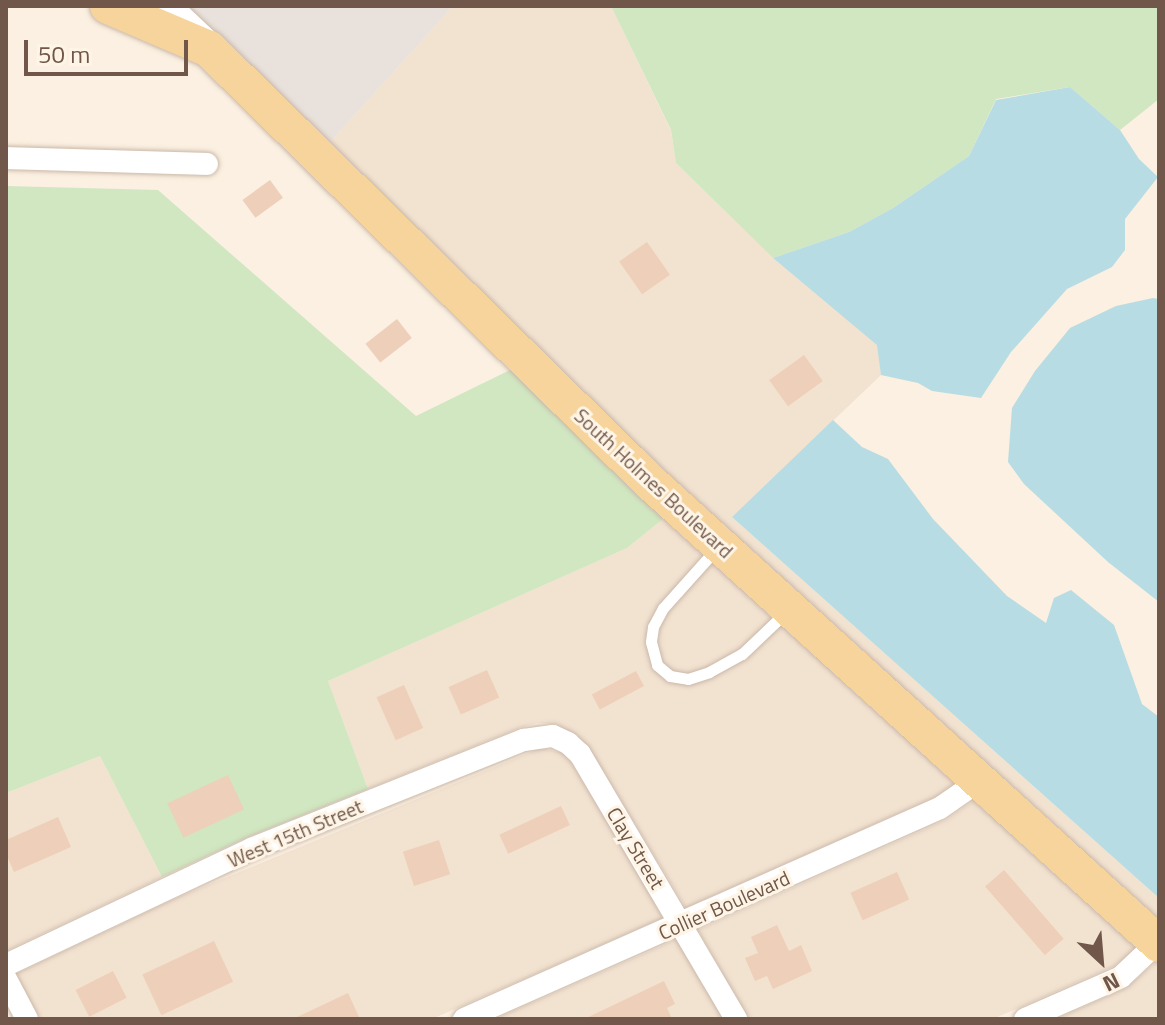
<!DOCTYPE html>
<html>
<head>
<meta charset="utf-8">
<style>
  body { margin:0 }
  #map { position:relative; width:1165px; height:1025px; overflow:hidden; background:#fbf0e1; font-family:"Titillium Web",sans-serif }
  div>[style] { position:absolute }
  .residential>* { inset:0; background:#f2e2d0 }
  .industrial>* { inset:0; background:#e9e2dc }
  .green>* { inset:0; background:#d0e7c1 }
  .water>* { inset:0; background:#b7dce3 }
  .building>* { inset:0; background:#eecfba; transform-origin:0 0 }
  .roads { filter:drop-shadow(0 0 2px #cab8a9) drop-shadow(0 0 2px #cab8a9) }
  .lane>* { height:11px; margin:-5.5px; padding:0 5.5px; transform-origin:5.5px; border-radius:5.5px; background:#fff }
  .street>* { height:22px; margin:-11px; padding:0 11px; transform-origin:11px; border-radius:11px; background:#fff }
  .secondary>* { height:32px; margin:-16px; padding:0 16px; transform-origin:16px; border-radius:16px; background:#fff }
  .primary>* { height:36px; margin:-18px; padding:0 18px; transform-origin:18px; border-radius:18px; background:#f6d49c }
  span { translate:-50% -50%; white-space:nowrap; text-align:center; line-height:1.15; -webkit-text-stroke:6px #fef5e7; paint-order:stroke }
  .street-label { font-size:20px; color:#705749 }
  .frame { position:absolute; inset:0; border:8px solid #705749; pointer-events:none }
  .north { position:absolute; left:1061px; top:921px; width:80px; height:80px; -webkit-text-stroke:6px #fef5e7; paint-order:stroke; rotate:154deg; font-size:22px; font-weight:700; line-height:32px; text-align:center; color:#705749 }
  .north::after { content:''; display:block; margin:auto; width:28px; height:36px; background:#705749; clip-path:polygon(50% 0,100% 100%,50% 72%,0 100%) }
  .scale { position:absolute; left:24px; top:40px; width:164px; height:36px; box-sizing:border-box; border:4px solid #705749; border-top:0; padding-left:10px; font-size:24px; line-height:28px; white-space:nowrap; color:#705749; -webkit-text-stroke:6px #fef5e7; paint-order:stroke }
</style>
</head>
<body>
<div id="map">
  <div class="residential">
    <div style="clip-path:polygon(453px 6px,611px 6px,671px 131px,676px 163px,773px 258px,878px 345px,881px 375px,732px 517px,1159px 898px,1159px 928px,986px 773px,321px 152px)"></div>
    <div style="clip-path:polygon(668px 515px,960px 780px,935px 797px,686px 908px,590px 749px,575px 734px,556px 724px,537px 723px,519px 728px,368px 789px,328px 681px,627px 548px)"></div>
    <div style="clip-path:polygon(541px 748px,563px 753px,570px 760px,665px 917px,432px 1019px,39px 1019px,16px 974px,174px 899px)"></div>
    <div style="clip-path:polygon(100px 756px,162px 877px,6px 951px,6px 793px)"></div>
    <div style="clip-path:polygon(979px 797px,1141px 943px,1135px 950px,1114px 966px,993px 1019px,749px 1019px,698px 930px,946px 820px)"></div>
    <div style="clip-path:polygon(678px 939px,723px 1019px,495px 1019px)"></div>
    <div style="clip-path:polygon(1159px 960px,1159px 1019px,1057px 1019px,1126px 988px)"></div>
  </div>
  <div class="industrial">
    <div style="clip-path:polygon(169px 6px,453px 6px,321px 152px)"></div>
  </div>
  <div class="green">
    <div style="clip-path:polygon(611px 6px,1159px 6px,1159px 99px,1120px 130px,1070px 87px,996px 99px,969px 156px,893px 208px,849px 232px,773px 258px,676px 163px,671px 130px)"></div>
    <div style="clip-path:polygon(6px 186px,158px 190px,416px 416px,514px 368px,668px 515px,627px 548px,328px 681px,368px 789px,246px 838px,162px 877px,100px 756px,6px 793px)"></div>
  </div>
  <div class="water">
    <div style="clip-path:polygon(1070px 87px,1120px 130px,1139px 159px,1158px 177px,1125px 219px,1125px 250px,1112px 267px,1067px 289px,1011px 352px,981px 398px,932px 391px,918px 383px,881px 375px,877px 345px,773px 258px,849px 232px,893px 208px,969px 156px,996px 100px)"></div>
    <div style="clip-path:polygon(1153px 298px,1159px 299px,1159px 602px,1108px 562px,1024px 484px,1008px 462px,1012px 408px,1035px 371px,1070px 328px,1116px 306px)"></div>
    <div style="clip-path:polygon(833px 420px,862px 447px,888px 459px,933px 519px,1007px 596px,1046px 623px,1054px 598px,1071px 590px,1114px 625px,1142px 704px,1159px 717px,1159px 898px,732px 517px)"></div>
  </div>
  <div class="building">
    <div style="left:270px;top:180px;width:22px;height:34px;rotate:54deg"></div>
    <div style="left:647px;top:242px;width:40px;height:34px;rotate:55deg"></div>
    <div style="left:397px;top:319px;width:24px;height:40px;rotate:52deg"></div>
    <div style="left:804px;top:355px;width:32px;height:43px;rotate:54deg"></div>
    <div style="left:487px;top:670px;width:30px;height:42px;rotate:66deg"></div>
    <div style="left:636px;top:671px;width:17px;height:50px;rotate:62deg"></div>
    <div style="left:404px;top:685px;width:47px;height:30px;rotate:66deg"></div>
    <div style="left:228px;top:775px;width:38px;height:67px;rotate:65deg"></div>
    <div style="left:561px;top:806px;width:21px;height:68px;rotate:65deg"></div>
    <div style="clip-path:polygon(58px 817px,71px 847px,14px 872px,6px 854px,6px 840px)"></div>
    <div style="left:439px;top:840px;width:36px;height:38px;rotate:72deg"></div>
    <div style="left:1004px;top:870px;width:91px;height:25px;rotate:49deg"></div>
    <div style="left:897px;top:872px;width:30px;height:51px;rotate:66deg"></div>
    <div style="clip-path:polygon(777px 925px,789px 951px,801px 945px,812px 971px,773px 989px,767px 976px,755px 981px,745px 958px,758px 953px,751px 937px)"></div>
    <div style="left:214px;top:941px;width:45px;height:79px;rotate:65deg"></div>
    <div style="left:113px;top:971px;width:30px;height:42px;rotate:63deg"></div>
    <div style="clip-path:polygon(664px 981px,675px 1004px,667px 1008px,672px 1019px,584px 1019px)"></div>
    <div style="clip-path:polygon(348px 993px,360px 1019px,293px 1019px)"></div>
  </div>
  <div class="roads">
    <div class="lane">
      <div style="left:716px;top:549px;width:79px;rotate:131.9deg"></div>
      <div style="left:663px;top:608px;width:21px;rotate:118deg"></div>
      <div style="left:653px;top:627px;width:15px;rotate:98deg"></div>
      <div style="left:651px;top:642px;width:24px;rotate:75deg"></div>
      <div style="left:657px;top:665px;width:17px;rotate:40deg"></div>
      <div style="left:670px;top:676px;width:18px;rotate:9deg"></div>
      <div style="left:688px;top:679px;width:22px;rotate:-18deg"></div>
      <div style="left:709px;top:672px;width:38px;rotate:-29deg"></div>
      <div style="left:742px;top:654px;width:59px;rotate:-43.6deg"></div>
    </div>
    <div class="street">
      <div style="left:6px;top:158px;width:201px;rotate:1.7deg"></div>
      <div style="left:6px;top:965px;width:271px;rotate:-25.3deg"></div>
      <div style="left:251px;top:849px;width:294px;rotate:-21.8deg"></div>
      <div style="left:524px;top:740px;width:29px;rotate:-8deg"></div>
      <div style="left:553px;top:736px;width:17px;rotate:25deg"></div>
      <div style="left:568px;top:743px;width:16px;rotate:43deg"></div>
      <div style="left:580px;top:754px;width:308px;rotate:59.5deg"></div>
      <div style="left:6px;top:979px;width:45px;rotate:62.3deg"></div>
      <div style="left:464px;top:1019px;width:521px;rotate:-23.91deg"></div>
      <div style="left:940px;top:808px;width:47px;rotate:-34.7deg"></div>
      <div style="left:1025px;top:1019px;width:105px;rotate:-23.6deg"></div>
      <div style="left:1121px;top:977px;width:51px;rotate:-43.4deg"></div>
    </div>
    <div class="secondary">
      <div style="left:164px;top:6px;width:55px;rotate:43.5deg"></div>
    </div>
    <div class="primary">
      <div style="left:108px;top:6px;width:110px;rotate:23.1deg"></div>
      <div style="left:209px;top:49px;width:618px;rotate:44.48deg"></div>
      <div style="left:650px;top:482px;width:687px;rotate:42.23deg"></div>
    </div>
  </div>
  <div class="street-label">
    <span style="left:654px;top:483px;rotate:43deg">South Holmes Boulevard</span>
    <span style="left:295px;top:833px;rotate:-23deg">West 15th Street</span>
    <span style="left:636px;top:848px;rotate:59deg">Clay Street</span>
    <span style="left:724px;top:905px;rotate:-24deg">Collier Boulevard</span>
  </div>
  <div class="frame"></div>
  <div class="north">N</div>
  <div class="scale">50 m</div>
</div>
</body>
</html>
